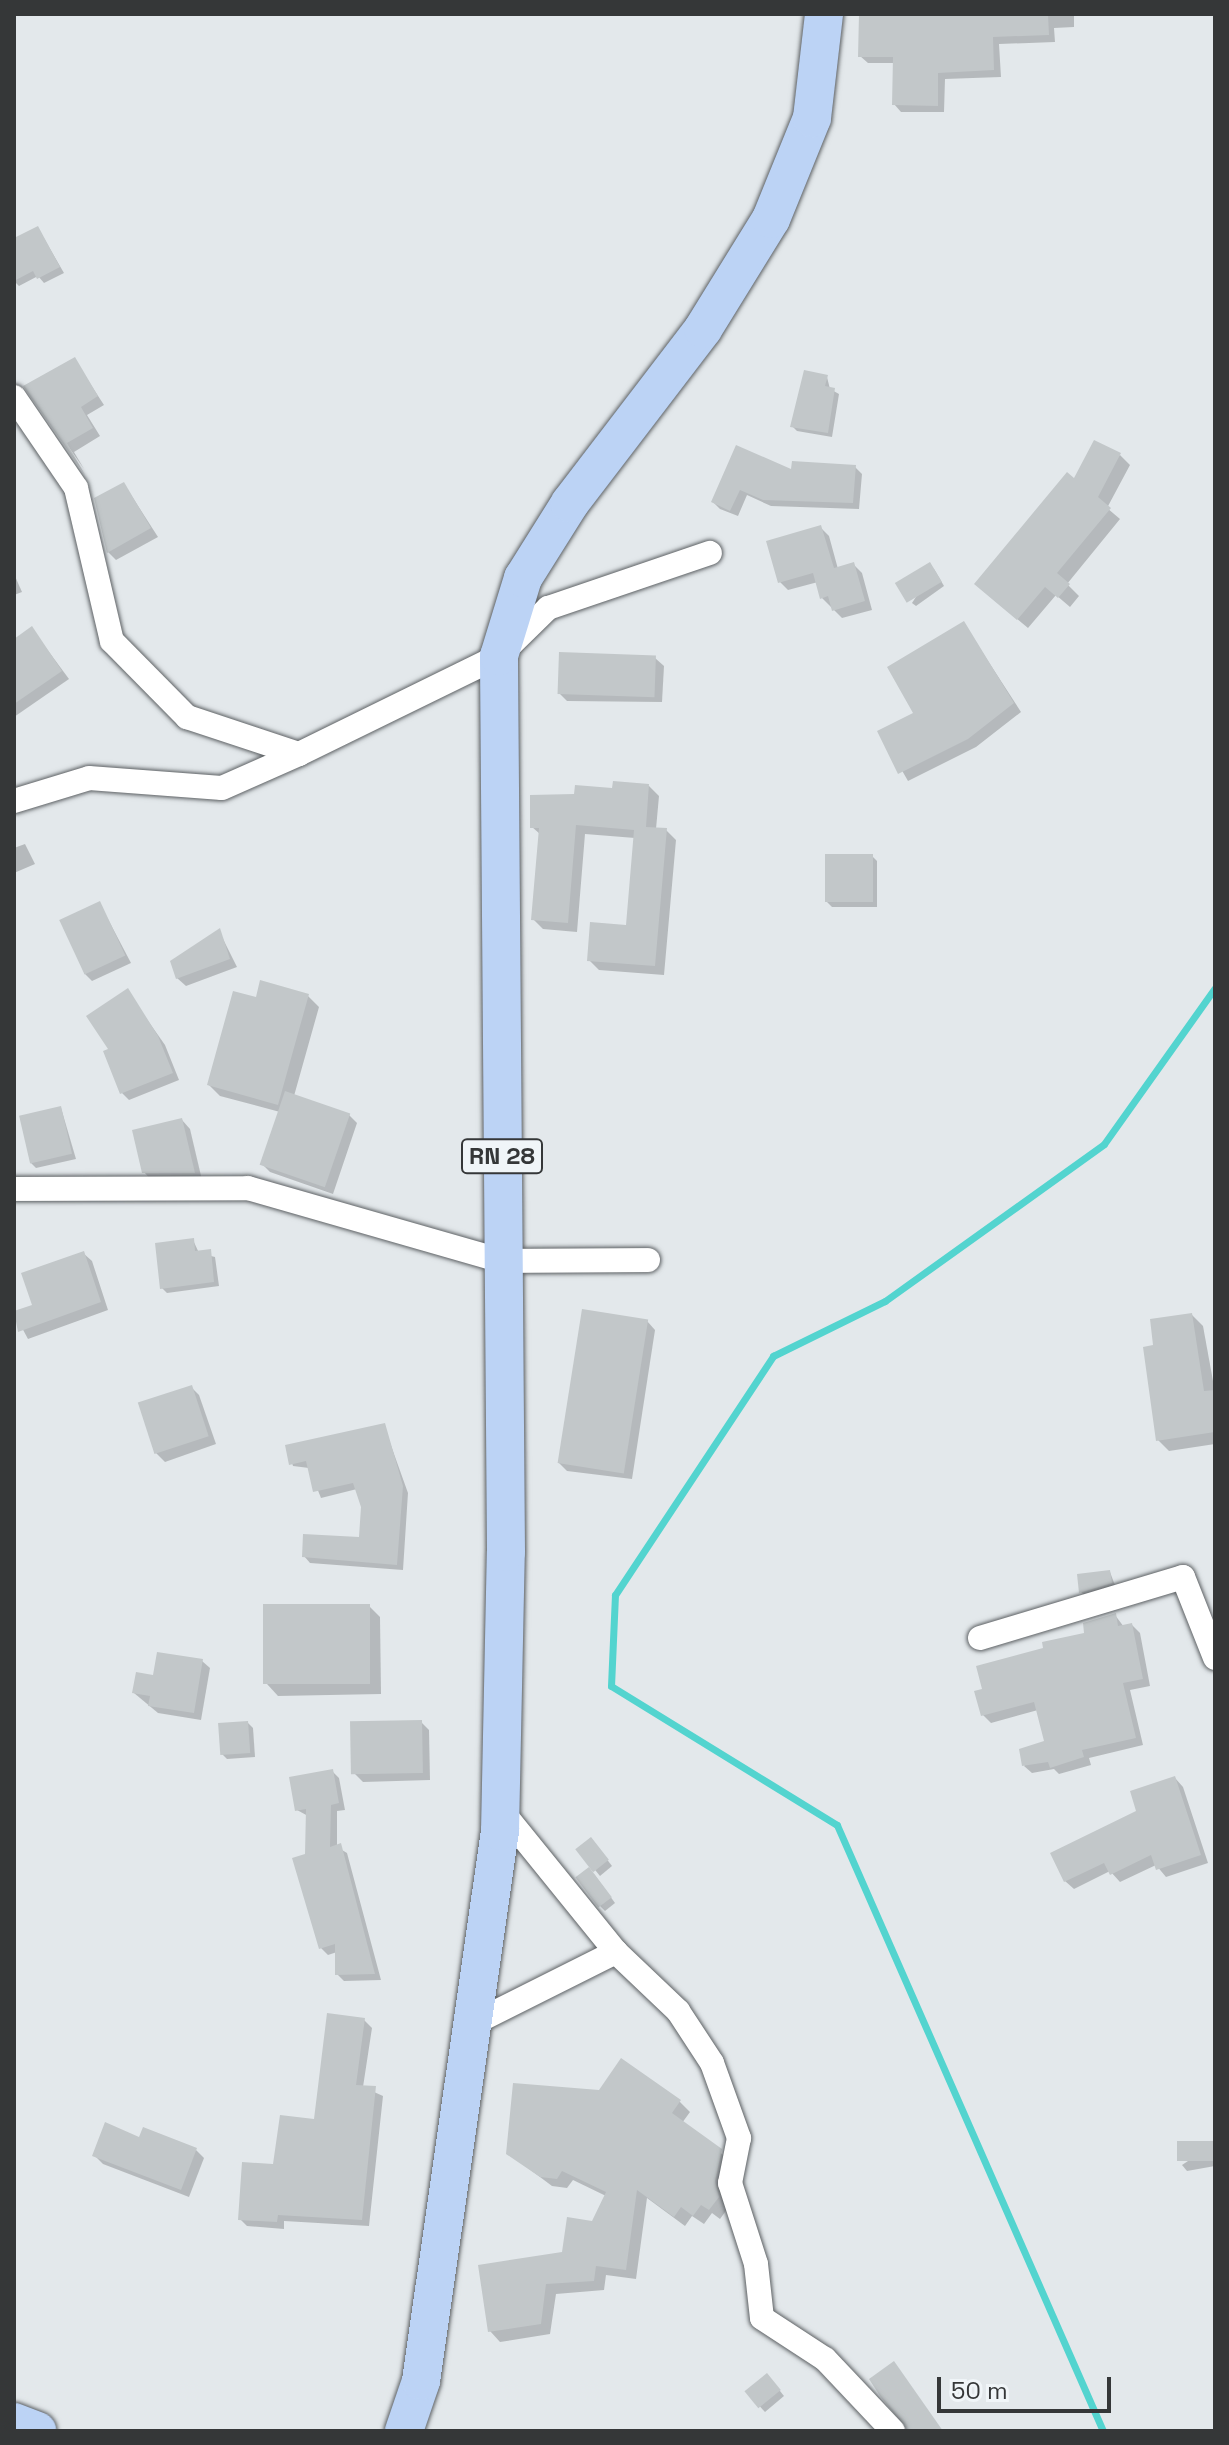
<!DOCTYPE html>
<html>
<head>
<meta charset="utf-8">
<style>
  body { margin:0 }
  #map { position:relative; width:1229px; height:2445px; overflow:hidden; background:#e3e8eb; font-family:"Space Grotesk",sans-serif }
  div>[style] { position:absolute }
  .shadow>* { inset:0; background:#0003 }
  .stream>* { height:7px; margin:-3.5px; padding:0 3.5px; transform-origin:3.5px; border-radius:3.5px; background:#53d4cf }
  .building>* { inset:0; background:#c2c7c9; transform-origin:0 0 }
  .roads { filter:drop-shadow(0 0 2px #5d6164) drop-shadow(0 0 2px #5d6164) }
  .street>* { height:24px; margin:-12px; padding:0 12px; transform-origin:12px; border-radius:12px; background:#fff }
  .primary>* { height:38px; margin:-19px; padding:0 19px; transform-origin:19px; border-radius:19px; background:#bcd3f5 }
  span { translate:-50% -50%; white-space:nowrap; text-align:center; line-height:1.15; -webkit-text-stroke:7px #f0f5f8; paint-order:stroke }
  .shield-label span { padding:2px 6px; background:#f0f5f8; border:2px solid; border-radius:6px; -webkit-text-stroke-width:0 }
  .shield-label { font-size:24px; color:#353738; font-weight:700 }
  .frame { position:absolute; inset:0; border:16px solid #353738; pointer-events:none }
  .scale { position:absolute; left:937px; top:2377px; width:174px; height:36px; box-sizing:border-box; border:4px solid #353738; border-top:0; padding-left:10px; font-size:24px; line-height:28px; white-space:nowrap; color:#353738; -webkit-text-stroke:6px #f0f5f8; paint-order:stroke }
</style>
</head>
<body>
<div id="map">
  <div class="shadow">
    <div style="clip-path:polygon(861px 14px,1074px 14px,1074px 27px,1054px 28px,1055px 42px,999px 44px,1001px 77px,945px 79px,944px 112px,901px 112px,894px 104px,894px 63px,868px 63px,860px 56px)"></div>
    <div style="clip-path:polygon(38px 228px,64px 273px,44px 283px,38px 276px,19px 286px,14px 281px,14px 241px)"></div>
    <div style="clip-path:polygon(74px 359px,104px 405px,87px 415px,100px 436px,74px 452px,84px 469px,26px 386px)"></div>
    <div style="clip-path:polygon(827px 377px,830px 389px,839px 394px,832px 437px,797px 431px,792px 426px)"></div>
    <div style="clip-path:polygon(737px 448px,793px 472px,855px 467px,862px 474px,859px 509px,771px 506px,747px 495px,738px 516px,720px 509px,713px 502px)"></div>
    <div style="clip-path:polygon(1120px 455px,1130px 465px,1107px 508px,1120px 519px,1067px 584px,1079px 596px,1070px 607px,1056px 595px,1028px 628px,987px 594px,1075px 481px)"></div>
    <div style="clip-path:polygon(124px 484px,158px 537px,116px 560px,108px 552px)"></div>
    <div style="clip-path:polygon(821px 528px,829px 536px,838px 569px,854px 565px,862px 573px,872px 610px,842px 618px,822px 598px,818px 582px,788px 590px,780px 582px)"></div>
    <div style="clip-path:polygon(934px 569px,944px 586px,916px 606px,912px 603px)"></div>
    <div style="clip-path:polygon(14px 574px,22px 592px,14px 595px)"></div>
    <div style="clip-path:polygon(964px 624px,1021px 712px,976px 747px,908px 781px,880px 732px,916px 714px)"></div>
    <div style="clip-path:polygon(32px 629px,69px 679px,14px 717px,14px 642px)"></div>
    <div style="clip-path:polygon(655px 658px,664px 666px,662px 702px,567px 701px,559px 693px)"></div>
    <div style="clip-path:polygon(649px 786px,659px 796px,656px 829px,666px 830px,676px 840px,664px 975px,599px 970px,589px 960px,628px 927px,635px 838px,585px 834px,577px 932px,543px 929px,533px 919px,540px 834px,532px 827px,576px 796px)"></div>
    <div style="clip-path:polygon(25px 844px,35px 864px,14px 873px,14px 848px)"></div>
    <div style="clip-path:polygon(872px 856px,877px 861px,877px 907px,832px 907px,827px 902px)"></div>
    <div style="clip-path:polygon(100px 904px,131px 963px,92px 981px,84px 973px)"></div>
    <div style="clip-path:polygon(219px 931px,237px 967px,186px 986px,177px 978px)"></div>
    <div style="clip-path:polygon(127px 991px,165px 1045px,179px 1080px,129px 1100px,122px 1093px,111px 1050px)"></div>
    <div style="clip-path:polygon(307px 995px,319px 1007px,294px 1096px,349px 1115px,357px 1123px,333px 1194px,270px 1172px,262px 1164px,280px 1112px,220px 1096px,209px 1085px,257px 999px)"></div>
    <div style="clip-path:polygon(61px 1108px,76px 1159px,36px 1168px,31px 1163px)"></div>
    <div style="clip-path:polygon(182px 1120px,190px 1129px,202px 1180px,152px 1181px,144px 1172px)"></div>
    <div style="clip-path:polygon(193px 1240px,199px 1253px,215px 1257px,219px 1286px,167px 1293px,162px 1288px)"></div>
    <div style="clip-path:polygon(83px 1253px,92px 1261px,108px 1310px,28px 1339px,14px 1313px,35px 1306px)"></div>
    <div style="clip-path:polygon(1192px 1315px,1203px 1326px,1215px 1392px,1215px 1444px,1169px 1451px,1158px 1440px,1156px 1347px)"></div>
    <div style="clip-path:polygon(647px 1321px,655px 1330px,632px 1479px,567px 1471px,559px 1463px)"></div>
    <div style="clip-path:polygon(191px 1387px,199px 1395px,216px 1444px,165px 1462px,156px 1453px)"></div>
    <div style="clip-path:polygon(384px 1426px,408px 1493px,403px 1570px,310px 1563px,304px 1556px,305px 1536px,360px 1539px,363px 1507px,357px 1489px,321px 1498px,309px 1468px,293px 1466px,315px 1457px,293px 1466px,287px 1447px)"></div>
    <div style="clip-path:polygon(1110px 1572px,1116px 1588px,1086px 1597px,1081px 1592px)"></div>
    <div style="clip-path:polygon(369px 1606px,380px 1617px,381px 1694px,278px 1696px,267px 1684px)"></div>
    <div style="clip-path:polygon(1115px 1615px,1124px 1627px,1132px 1625px,1140px 1633px,1150px 1686px,1130px 1690px,1143px 1745px,1089px 1758px,1091px 1765px,1059px 1774px,1054px 1769px,1032px 1773px,1024px 1766px,1046px 1743px,1038px 1710px,991px 1723px,983px 1715px,984px 1690px,1045px 1650px,1086px 1635px)"></div>
    <div style="clip-path:polygon(202px 1661px,210px 1668px,201px 1720px,158px 1713px,134px 1693px,155px 1677px)"></div>
    <div style="clip-path:polygon(421px 1722px,429px 1730px,430px 1780px,363px 1782px,355px 1774px)"></div>
    <div style="clip-path:polygon(248px 1723px,253px 1728px,255px 1757px,227px 1759px,222px 1754px)"></div>
    <div style="clip-path:polygon(332px 1771px,339px 1778px,345px 1810px,337px 1811px,337px 1847px,347px 1853px,381px 1980px,344px 1981px,337px 1974px,337px 1952px,328px 1955px,321px 1948px,307px 1855px,308px 1816px,297px 1810px)"></div>
    <div style="clip-path:polygon(1175px 1778px,1183px 1787px,1208px 1863px,1166px 1877px,1156px 1865px,1120px 1882px,1110px 1871px,1074px 1889px,1065px 1881px)"></div>
    <div style="clip-path:polygon(596px 1845px,612px 1866px,600px 1876px,578px 1849px)"></div>
    <div style="clip-path:polygon(594px 1874px,615px 1903px,605px 1911px,600px 1906px)"></div>
    <div style="clip-path:polygon(364px 2020px,372px 2028px,363px 2087px,383px 2096px,369px 2226px,284px 2221px,284px 2229px,247px 2226px,240px 2219px,275px 2166px,316px 2121px)"></div>
    <div style="clip-path:polygon(621px 2061px,680px 2102px,690px 2112px,682px 2123px,731px 2161px,728px 2208px,720px 2219px,712px 2213px,704px 2224px,692px 2216px,685px 2226px,647px 2198px,636px 2279px,606px 2275px,604px 2290px,556px 2294px,550px 2334px,500px 2342px,490px 2331px,593px 2223px,606px 2196px,573px 2180px,567px 2188px,552px 2186px,508px 2153px,600px 2092px)"></div>
    <div style="clip-path:polygon(1215px 2143px,1215px 2166px,1187px 2171px,1182px 2165px)"></div>
    <div style="clip-path:polygon(196px 2150px,204px 2158px,189px 2197px,103px 2164px,94px 2155px)"></div>
    <div style="clip-path:polygon(772px 2381px,784px 2396px,765px 2412px,747px 2392px)"></div>
  </div>
  <div class="stream">
    <div style="left:1103px;top:2431px;width:662px;rotate:-113.7deg"></div>
    <div style="left:837px;top:1825px;width:265px;rotate:-148.4deg"></div>
    <div style="left:611px;top:1686px;width:91px;rotate:-87.5deg"></div>
    <div style="left:615px;top:1595px;width:287px;rotate:-56.5deg"></div>
    <div style="left:773px;top:1356px;width:125px;rotate:-26.2deg"></div>
    <div style="left:885px;top:1301px;width:269px;rotate:-35.6deg"></div>
    <div style="left:1104px;top:1144px;width:191px;rotate:-54.6deg"></div>
  </div>
  <div class="building">
    <div style="clip-path:polygon(859px 14px,1048px 14px,1049px 35px,993px 37px,994px 70px,938px 73px,938px 106px,892px 105px,893px 57px,858px 57px)"></div>
    <div style="clip-path:polygon(38px 226px,60px 267px,37px 279px,33px 271px,14px 281px,14px 238px)"></div>
    <div style="clip-path:polygon(75px 357px,98px 396px,81px 407px,93px 428px,67px 443px,85px 475px,23px 386px)"></div>
    <div style="clip-path:polygon(804px 370px,828px 375px,825px 386px,835px 388px,828px 433px,790px 427px)"></div>
    <div style="clip-path:polygon(1094px 440px,1121px 453px,1098px 497px,1111px 508px,1057px 573px,1070px 584px,1058px 598px,1045px 587px,1017px 620px,974px 584px,1067px 472px,1074px 478px)"></div>
    <div style="clip-path:polygon(736px 445px,791px 469px,792px 461px,856px 465px,853px 503px,763px 500px,740px 490px,730px 511px,711px 502px)"></div>
    <div style="clip-path:polygon(124px 482px,151px 528px,107px 553px,94px 498px)"></div>
    <div style="clip-path:polygon(821px 525px,834px 568px,854px 562px,865px 601px,832px 611px,828px 596px,820px 599px,813px 573px,778px 583px,766px 541px)"></div>
    <div style="left:930px;top:562px;width:23px;height:41px;rotate:59deg"></div>
    <div style="clip-path:polygon(964px 621px,1014px 703px,968px 739px,898px 774px,877px 731px,913px 713px,887px 667px)"></div>
    <div style="clip-path:polygon(32px 626px,62px 671px,14px 704px,14px 639px)"></div>
    <div style="left:559px;top:652px;width:97px;height:42px;rotate:2deg"></div>
    <div style="clip-path:polygon(613px 781px,649px 784px,646px 827px,667px 828px,655px 966px,587px 961px,590px 922px,626px 925px,634px 830px,576px 825px,568px 923px,531px 920px,539px 828px,530px 828px,530px 795px,574px 794px,575px 785px,612px 788px)"></div>
    <div style="left:825px;top:854px;width:48px;height:48px"></div>
    <div style="left:100px;top:901px;width:60px;height:45px;rotate:65deg"></div>
    <div style="clip-path:polygon(220px 928px,230px 959px,176px 979px,170px 961px)"></div>
    <div style="clip-path:polygon(260px 980px,309px 994px,278px 1105px,207px 1085px,233px 991px,256px 997px)"></div>
    <div style="clip-path:polygon(128px 988px,158px 1036px,173px 1073px,120px 1094px,103px 1051px,108px 1049px,86px 1016px)"></div>
    <div style="left:285px;top:1091px;width:69px;height:78px;rotate:19deg"></div>
    <div style="left:61px;top:1106px;width:49px;height:43px;rotate:77deg"></div>
    <div style="clip-path:polygon(182px 1118px,195px 1173px,142px 1173px,132px 1130px)"></div>
    <div style="clip-path:polygon(194px 1238px,195px 1251px,211px 1249px,214px 1282px,160px 1289px,155px 1243px)"></div>
    <div style="clip-path:polygon(84px 1251px,101px 1302px,18px 1332px,14px 1311px,32px 1305px,21px 1273px)"></div>
    <div style="left:582px;top:1309px;width:67px;height:156px;rotate:9deg"></div>
    <div style="clip-path:polygon(1192px 1313px,1204px 1391px,1215px 1390px,1215px 1432px,1156px 1441px,1143px 1347px,1153px 1345px,1150px 1319px)"></div>
    <div style="left:192px;top:1385px;width:54px;height:57px;rotate:72deg"></div>
    <div style="clip-path:polygon(385px 1423px,403px 1486px,397px 1565px,302px 1557px,303px 1534px,359px 1537px,361px 1507px,353px 1483px,313px 1492px,306px 1461px,289px 1465px,285px 1445px)"></div>
    <div style="clip-path:polygon(1110px 1570px,1112px 1583px,1079px 1593px,1077px 1574px)"></div>
    <div style="left:370px;top:1604px;width:80px;height:107px;rotate:90deg"></div>
    <div style="clip-path:polygon(1116px 1613px,1118px 1626px,1132px 1623px,1143px 1679px,1123px 1683px,1136px 1738px,1082px 1750px,1084px 1757px,1050px 1768px,1048px 1762px,1022px 1766px,1019px 1749px,1044px 1741px,1034px 1702px,981px 1716px,974px 1691px,982px 1689px,976px 1666px,1043px 1648px,1042px 1642px,1084px 1633px,1083px 1623px)"></div>
    <div style="clip-path:polygon(157px 1652px,203px 1659px,194px 1713px,148px 1706px,150px 1696px,132px 1693px,136px 1672px,153px 1675px)"></div>
    <div style="left:422px;top:1720px;width:53px;height:72px;rotate:89deg"></div>
    <div style="left:248px;top:1721px;width:32px;height:30px;rotate:86deg"></div>
    <div style="clip-path:polygon(333px 1769px,339px 1803px,331px 1805px,330px 1847px,341px 1843px,375px 1974px,335px 1975px,335px 1944px,319px 1949px,292px 1858px,305px 1854px,306px 1809px,295px 1811px,289px 1777px)"></div>
    <div style="clip-path:polygon(1175px 1776px,1201px 1855px,1156px 1870px,1151px 1855px,1110px 1875px,1104px 1863px,1064px 1882px,1050px 1853px,1136px 1811px,1130px 1791px)"></div>
    <div style="left:591px;top:1837px;width:29px;height:20px;rotate:52deg"></div>
    <div style="left:589px;top:1867px;width:38px;height:17px;rotate:53deg"></div>
    <div style="clip-path:polygon(327px 2013px,365px 2018px,356px 2085px,376px 2086px,362px 2220px,278px 2215px,277px 2222px,238px 2220px,242px 2162px,273px 2164px,280px 2115px,314px 2119px)"></div>
    <div style="clip-path:polygon(621px 2058px,681px 2100px,672px 2113px,722px 2149px,715px 2181px,719px 2197px,709px 2210px,701px 2205px,693px 2216px,681px 2207px,674px 2217px,637px 2190px,626px 2270px,596px 2266px,594px 2281px,546px 2284px,541px 2324px,488px 2332px,478px 2265px,562px 2252px,567px 2217px,592px 2221px,606px 2192px,562px 2171px,557px 2179px,540px 2177px,506px 2154px,513px 2083px,599px 2090px)"></div>
    <div style="clip-path:polygon(105px 2122px,139px 2137px,143px 2127px,197px 2148px,181px 2190px,92px 2156px)"></div>
    <div style="left:1215px;top:2141px;width:20px;height:38px;rotate:90deg"></div>
    <div style="clip-path:polygon(894px 2361px,943px 2431px,908px 2431px,880px 2396px,869px 2379px)"></div>
    <div style="left:767px;top:2373px;width:22px;height:29px;rotate:51deg"></div>
  </div>
  <div class="roads">
    <div class="street">
      <div style="left:14px;top:397px;width:110px;rotate:55.7deg"></div>
      <div style="left:76px;top:488px;width:157px;rotate:76.8deg"></div>
      <div style="left:112px;top:641px;width:107px;rotate:45.4deg"></div>
      <div style="left:187px;top:717px;width:118px;rotate:18.3deg"></div>
      <div style="left:299px;top:754px;width:223px;rotate:-26.1deg"></div>
      <div style="left:499px;top:656px;width:69px;rotate:-44.4deg"></div>
      <div style="left:548px;top:608px;width:171px;rotate:-18.8deg"></div>
      <div style="left:14px;top:801px;width:78px;rotate:-17deg"></div>
      <div style="left:89px;top:778px;width:133px;rotate:4.3deg"></div>
      <div style="left:222px;top:788px;width:84px;rotate:-23.8deg"></div>
      <div style="left:14px;top:1189px;width:234px;rotate:-0.2deg"></div>
      <div style="left:248px;top:1188px;width:265px;rotate:16deg"></div>
      <div style="left:503px;top:1261px;width:145px;rotate:-0.4deg"></div>
      <div style="left:980px;top:1638px;width:212px;rotate:-16.7deg"></div>
      <div style="left:1183px;top:1577px;width:87px;rotate:68.4deg"></div>
      <div style="left:616px;top:1952px;width:86px;rotate:43.6deg"></div>
      <div style="left:678px;top:2011px;width:62px;rotate:56.8deg"></div>
      <div style="left:712px;top:2063px;width:80px;rotate:70.2deg"></div>
      <div style="left:739px;top:2138px;width:46px;rotate:101.3deg"></div>
      <div style="left:730px;top:2183px;width:85px;rotate:72.2deg"></div>
      <div style="left:756px;top:2264px;width:54px;rotate:83.7deg"></div>
      <div style="left:762px;top:2318px;width:75px;rotate:33.1deg"></div>
      <div style="left:825px;top:2359px;width:99px;rotate:46.6deg"></div>
      <div style="left:474px;top:2023px;width:159px;rotate:-26.6deg"></div>
      <div style="left:616px;top:1952px;width:183px;rotate:-129deg"></div>
    </div>
    <div class="primary">
      <div style="left:14px;top:2422px;width:25px;rotate:21deg"></div>
      <div style="left:404px;top:2431px;width:53px;rotate:-71.2deg"></div>
      <div style="left:421px;top:2381px;width:556px;rotate:-81.83deg"></div>
      <div style="left:500px;top:1831px;width:279px;rotate:-88.8deg"></div>
      <div style="left:506px;top:1552px;width:896px;rotate:-90.45deg"></div>
      <div style="left:499px;top:656px;width:82px;rotate:-72.9deg"></div>
      <div style="left:523px;top:578px;width:89px;rotate:-57.9deg"></div>
      <div style="left:570px;top:503px;width:219px;rotate:-52.6deg"></div>
      <div style="left:703px;top:329px;width:129px;rotate:-58.3deg"></div>
      <div style="left:771px;top:219px;width:109px;rotate:-67.9deg"></div>
      <div style="left:812px;top:118px;width:105px;rotate:-83.4deg"></div>
    </div>
  </div>
  <div class="shield-label">
    <span style="left:502px;top:1156px">RN 28</span>
  </div>
  <div class="frame"></div>
  <div class="scale">50 m</div>
</div>
</body>
</html>
